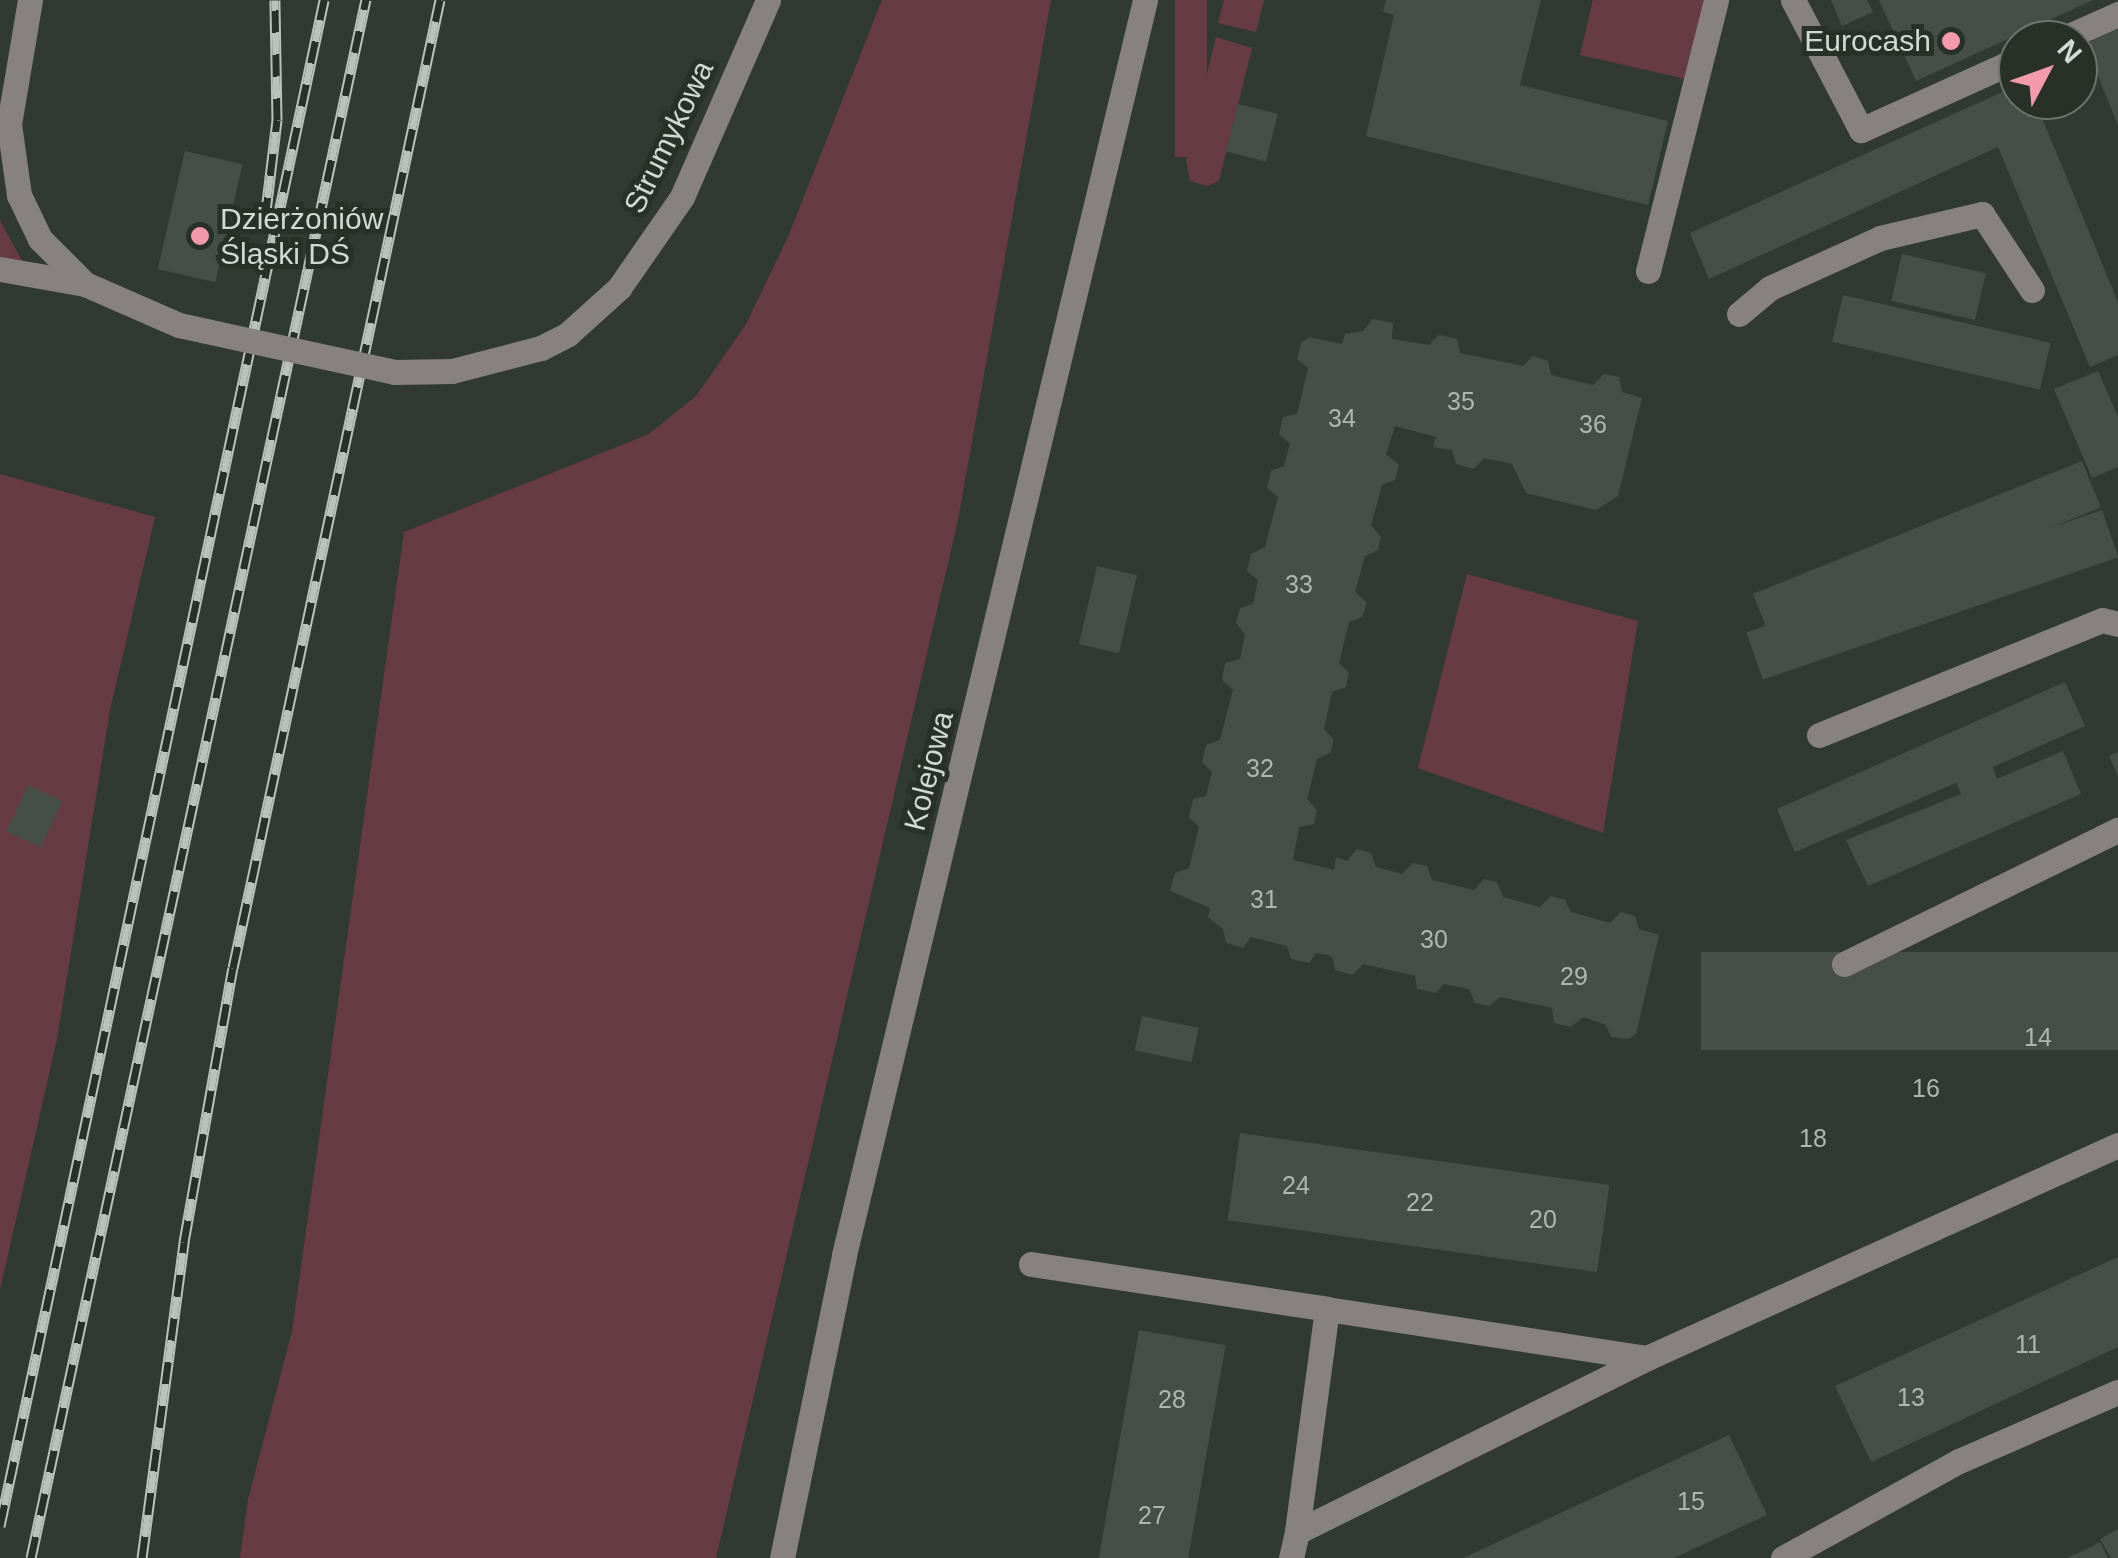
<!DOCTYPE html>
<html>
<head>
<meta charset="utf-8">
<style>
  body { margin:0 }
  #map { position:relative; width:2118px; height:1558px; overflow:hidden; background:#313a32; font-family:Arial,sans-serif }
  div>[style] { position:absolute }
  .green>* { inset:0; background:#673b44; transform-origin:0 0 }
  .building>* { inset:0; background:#464f47; transform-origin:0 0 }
  .minor>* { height:25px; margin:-12.5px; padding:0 12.5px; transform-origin:12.5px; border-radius:12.5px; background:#888182 }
  .rail>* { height:11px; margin-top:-5.5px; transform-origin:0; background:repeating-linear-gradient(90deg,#283028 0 22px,#bac0bb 0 44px); box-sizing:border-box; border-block:2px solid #bac0bb }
  .minor-bridge>* { height:25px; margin:-12.5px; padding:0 12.5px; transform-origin:12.5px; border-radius:12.5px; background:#888182 }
  .dots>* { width:28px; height:28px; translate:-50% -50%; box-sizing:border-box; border:5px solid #283028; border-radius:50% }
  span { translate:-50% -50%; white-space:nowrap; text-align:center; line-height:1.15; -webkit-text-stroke:10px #283028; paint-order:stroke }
  .number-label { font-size:25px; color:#afb6b0 }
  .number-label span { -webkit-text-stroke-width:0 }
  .poi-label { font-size:30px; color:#d2d8d3 }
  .right { translate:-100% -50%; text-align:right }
  .left { translate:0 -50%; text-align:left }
  .street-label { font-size:30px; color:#d2d8d3 }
  .north { position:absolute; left:1998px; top:20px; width:100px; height:100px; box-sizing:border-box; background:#283028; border:2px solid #6c736c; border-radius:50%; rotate:49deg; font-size:28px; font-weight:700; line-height:40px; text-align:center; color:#d2d8d3 }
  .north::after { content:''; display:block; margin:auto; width:35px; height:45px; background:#f39aac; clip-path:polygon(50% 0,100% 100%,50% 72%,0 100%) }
</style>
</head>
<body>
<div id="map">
  <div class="green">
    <div style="clip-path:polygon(882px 0,1051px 0,958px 520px,716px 1558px,240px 1558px,248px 1500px,292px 1331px,404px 532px,649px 434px,696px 396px,745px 326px,788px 237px)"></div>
    <div style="left:1175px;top:0;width:32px;height:157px"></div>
    <div style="clip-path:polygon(1224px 0,1264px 0,1256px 32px,1218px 23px)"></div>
    <div style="clip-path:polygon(1593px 0,1705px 0,1686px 79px,1580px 55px)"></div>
    <div style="clip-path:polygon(1216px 37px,1252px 48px,1219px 181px,1207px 186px,1190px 181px,1186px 160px)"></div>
    <div style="clip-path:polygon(0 220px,4px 228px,24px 264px,0 260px)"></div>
    <div style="clip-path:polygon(0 474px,155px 517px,110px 710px,57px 1039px,0 1290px)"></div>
    <div style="clip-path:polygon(1467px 574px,1638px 621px,1603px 833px,1418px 768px)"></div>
  </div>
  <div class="building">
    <div style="clip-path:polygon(1386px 0,1541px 0,1520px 85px,1668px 121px,1648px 205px,1366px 136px,1394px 15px,1383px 12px)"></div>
    <div style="clip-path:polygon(1831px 0,1867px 0,1873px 12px,1842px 26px)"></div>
    <div style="clip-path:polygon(1879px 0,2093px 0,1916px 81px)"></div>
    <div style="clip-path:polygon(2118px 29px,2118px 125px,2085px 44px)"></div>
    <div style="clip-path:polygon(2018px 85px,2018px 100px,2035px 101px,2118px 302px,2118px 355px,2090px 367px,1998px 147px,1709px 279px,1690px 233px)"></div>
    <div style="left:1238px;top:104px;width:41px;height:49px;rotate:14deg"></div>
    <div style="left:185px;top:151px;width:59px;height:121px;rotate:13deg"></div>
    <div style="left:1902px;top:254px;width:86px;height:48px;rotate:13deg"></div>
    <div style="left:1843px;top:295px;width:213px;height:48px;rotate:13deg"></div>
    <div style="clip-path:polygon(1373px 319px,1393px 323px,1392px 339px,1429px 345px,1439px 335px,1457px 339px,1460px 353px,1523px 366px,1533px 356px,1548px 361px,1551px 375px,1593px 385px,1604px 374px,1619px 377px,1622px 392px,1642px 398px,1618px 496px,1596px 510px,1526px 493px,1512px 464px,1484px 458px,1474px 469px,1456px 464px,1452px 450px,1433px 447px,1436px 437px,1395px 426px,1386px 454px,1399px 465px,1395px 480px,1382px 485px,1371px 525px,1381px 537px,1378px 550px,1365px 556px,1355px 592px,1367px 603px,1362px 617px,1349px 622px,1339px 663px,1349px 673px,1346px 687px,1332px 692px,1324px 729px,1334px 740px,1330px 753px,1317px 759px,1307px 799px,1317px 810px,1314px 824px,1299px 827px,1293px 860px,1334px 870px,1336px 857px,1347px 861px,1357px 849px,1371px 853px,1376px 867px,1402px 874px,1413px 863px,1427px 866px,1432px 880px,1474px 890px,1484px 879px,1497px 882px,1503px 897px,1540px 907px,1551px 896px,1565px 900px,1571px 912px,1610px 923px,1621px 912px,1635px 916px,1639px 929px,1659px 935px,1636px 1034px,1628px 1039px,1611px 1037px,1606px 1025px,1583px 1017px,1571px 1027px,1554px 1023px,1552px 1008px,1500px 997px,1489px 1006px,1475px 1003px,1469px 989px,1444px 984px,1436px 993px,1417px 989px,1415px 976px,1363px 964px,1353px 975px,1335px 970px,1332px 956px,1316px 953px,1309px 963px,1291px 959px,1287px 946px,1251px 937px,1243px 948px,1226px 943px,1223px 929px,1208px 917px,1210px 908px,1170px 891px,1175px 873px,1189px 868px,1199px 827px,1189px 817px,1193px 799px,1206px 796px,1212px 772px,1202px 762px,1206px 745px,1220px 740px,1233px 690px,1222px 680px,1225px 663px,1240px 659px,1245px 634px,1236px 623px,1240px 608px,1253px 604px,1258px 580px,1247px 571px,1251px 554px,1265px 547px,1278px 497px,1267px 488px,1271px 471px,1284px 466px,1290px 443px,1279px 434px,1283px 417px,1297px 414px,1308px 368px,1297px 359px,1301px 343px,1309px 337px,1342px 344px,1345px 334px,1363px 331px)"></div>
    <div style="clip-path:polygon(2098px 371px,2118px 417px,2118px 467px,2092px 478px,2054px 389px)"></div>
    <div style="left:2082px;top:461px;width:50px;height:355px;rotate:68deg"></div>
    <div style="left:2102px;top:510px;width:50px;height:376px;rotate:71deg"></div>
    <div style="left:1097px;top:566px;width:41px;height:80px;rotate:13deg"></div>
    <div style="clip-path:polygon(2065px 682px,2085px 726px,1993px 767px,1997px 779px,2063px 751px,2081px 794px,1868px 886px,1846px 840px,1961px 794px,1956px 783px,1795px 852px,1777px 809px)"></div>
    <div style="clip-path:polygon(2118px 752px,2118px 776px,2109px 756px)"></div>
    <div style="left:28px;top:785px;width:38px;height:51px;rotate:25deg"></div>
    <div style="left:2118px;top:952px;width:98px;height:417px;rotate:90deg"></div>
    <div style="left:1142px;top:1016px;width:58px;height:35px;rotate:12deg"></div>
    <div style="left:1240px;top:1133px;width:373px;height:88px;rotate:8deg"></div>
    <div style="clip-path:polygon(2118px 1257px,2118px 1347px,1871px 1462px,1835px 1386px)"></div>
    <div style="left:1139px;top:1330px;width:88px;height:231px;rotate:10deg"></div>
    <div style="clip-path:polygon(1729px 1435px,1767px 1515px,1674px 1558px,1463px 1558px)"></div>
    <div style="clip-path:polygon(2118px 1529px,2118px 1558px,2111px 1558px,2100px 1539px)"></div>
    <div style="clip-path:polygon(2100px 1542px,2108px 1558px,2067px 1558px,2085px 1550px)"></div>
  </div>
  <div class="minor">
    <div style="left:30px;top:0;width:126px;rotate:99.6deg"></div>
    <div style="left:9px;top:124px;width:72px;rotate:82deg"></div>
    <div style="left:19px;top:195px;width:49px;rotate:64.5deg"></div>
    <div style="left:40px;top:239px;width:64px;rotate:45deg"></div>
    <div style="left:85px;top:284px;width:103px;rotate:23.6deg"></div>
    <div style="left:1793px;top:0;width:147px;rotate:62.4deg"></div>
    <div style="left:1861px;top:130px;width:172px;rotate:-24.3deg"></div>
    <div style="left:2060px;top:40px;width:64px;rotate:-24.1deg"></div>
    <div style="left:0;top:269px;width:86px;rotate:10deg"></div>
    <div style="left:1648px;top:271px;width:279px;rotate:-75.9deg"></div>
    <div style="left:1739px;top:314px;width:40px;rotate:-40deg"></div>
    <div style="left:1770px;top:288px;width:121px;rotate:-24.4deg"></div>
    <div style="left:1880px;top:238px;width:105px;rotate:-13.2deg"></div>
    <div style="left:1982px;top:214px;width:91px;rotate:56.7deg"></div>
    <div style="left:395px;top:372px;width:57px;rotate:-1deg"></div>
    <div style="left:452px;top:371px;width:92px;rotate:-14.5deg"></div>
    <div style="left:541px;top:348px;width:30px;rotate:-27deg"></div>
    <div style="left:568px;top:334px;width:69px;rotate:-42deg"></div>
    <div style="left:619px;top:288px;width:111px;rotate:-55.3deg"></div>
    <div style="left:682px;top:197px;width:215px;rotate:-66.4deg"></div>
    <div style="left:1819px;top:735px;width:305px;rotate:-22.1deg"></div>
    <div style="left:2102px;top:620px;width:16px;rotate:14deg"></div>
    <div style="left:1844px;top:964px;width:305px;rotate:-26.1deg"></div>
    <div style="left:1031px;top:1264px;width:299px;rotate:8.6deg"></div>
    <div style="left:1647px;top:1358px;width:324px;rotate:-171.3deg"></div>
    <div style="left:1327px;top:1309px;width:225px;rotate:97.7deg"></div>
    <div style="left:1297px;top:1532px;width:391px;rotate:-26.4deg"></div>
    <div style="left:1647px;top:1358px;width:517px;rotate:-24.33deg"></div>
    <div style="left:782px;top:1558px;width:309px;rotate:-78.4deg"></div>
    <div style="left:844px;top:1255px;width:1291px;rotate:-76.51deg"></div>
    <div style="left:1291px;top:1558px;width:27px;rotate:-77deg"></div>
    <div style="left:1783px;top:1558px;width:201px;rotate:-28.9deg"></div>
    <div style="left:1959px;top:1461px;width:173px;rotate:-23.5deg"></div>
  </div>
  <div class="rail">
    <div style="left:265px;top:219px;width:100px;rotate:-83.1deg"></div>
    <div style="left:277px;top:120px;width:120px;rotate:-91deg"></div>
    <div style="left:0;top:1526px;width:1560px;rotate:-78.01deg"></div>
    <div style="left:31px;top:1558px;width:1594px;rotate:-77.87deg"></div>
    <div style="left:142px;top:1558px;width:319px;rotate:-82.4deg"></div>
    <div style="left:184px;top:1242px;width:278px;rotate:-79.9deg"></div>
    <div style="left:233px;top:968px;width:990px;rotate:-77.93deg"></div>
  </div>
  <div class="minor-bridge">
    <div style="left:179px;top:325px;width:221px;rotate:12.3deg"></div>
  </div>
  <div class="dots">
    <div style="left:1951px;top:41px;background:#f39aac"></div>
    <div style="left:200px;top:236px;background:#f39aac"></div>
  </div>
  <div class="number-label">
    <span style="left:1461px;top:401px">35</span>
    <span style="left:1342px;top:418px">34</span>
    <span style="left:1593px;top:424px">36</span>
    <span style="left:1299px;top:584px">33</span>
    <span style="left:1260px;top:768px">32</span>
    <span style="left:1264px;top:899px">31</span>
    <span style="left:1434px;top:939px">30</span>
    <span style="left:1574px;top:976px">29</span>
    <span style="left:2038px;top:1037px">14</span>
    <span style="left:1926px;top:1088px">16</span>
    <span style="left:1813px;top:1138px">18</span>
    <span style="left:1296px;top:1185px">24</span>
    <span style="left:1420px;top:1202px">22</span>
    <span style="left:1543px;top:1219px">20</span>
    <span style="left:2028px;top:1344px">11</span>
    <span style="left:1911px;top:1397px">13</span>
    <span style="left:1172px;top:1399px">28</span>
    <span style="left:1691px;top:1501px">15</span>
    <span style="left:1152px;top:1515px">27</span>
  </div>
  <div class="poi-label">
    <span class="right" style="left:1931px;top:41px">Eurocash</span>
    <span class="left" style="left:220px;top:236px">Dzierżoniów<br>Śląski DŚ</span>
  </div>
  <div class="street-label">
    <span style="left:669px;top:137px;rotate:-64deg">Strumykowa</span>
    <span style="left:929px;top:771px;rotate:-76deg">Kolejowa</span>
  </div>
  <div class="north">N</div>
</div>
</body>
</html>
